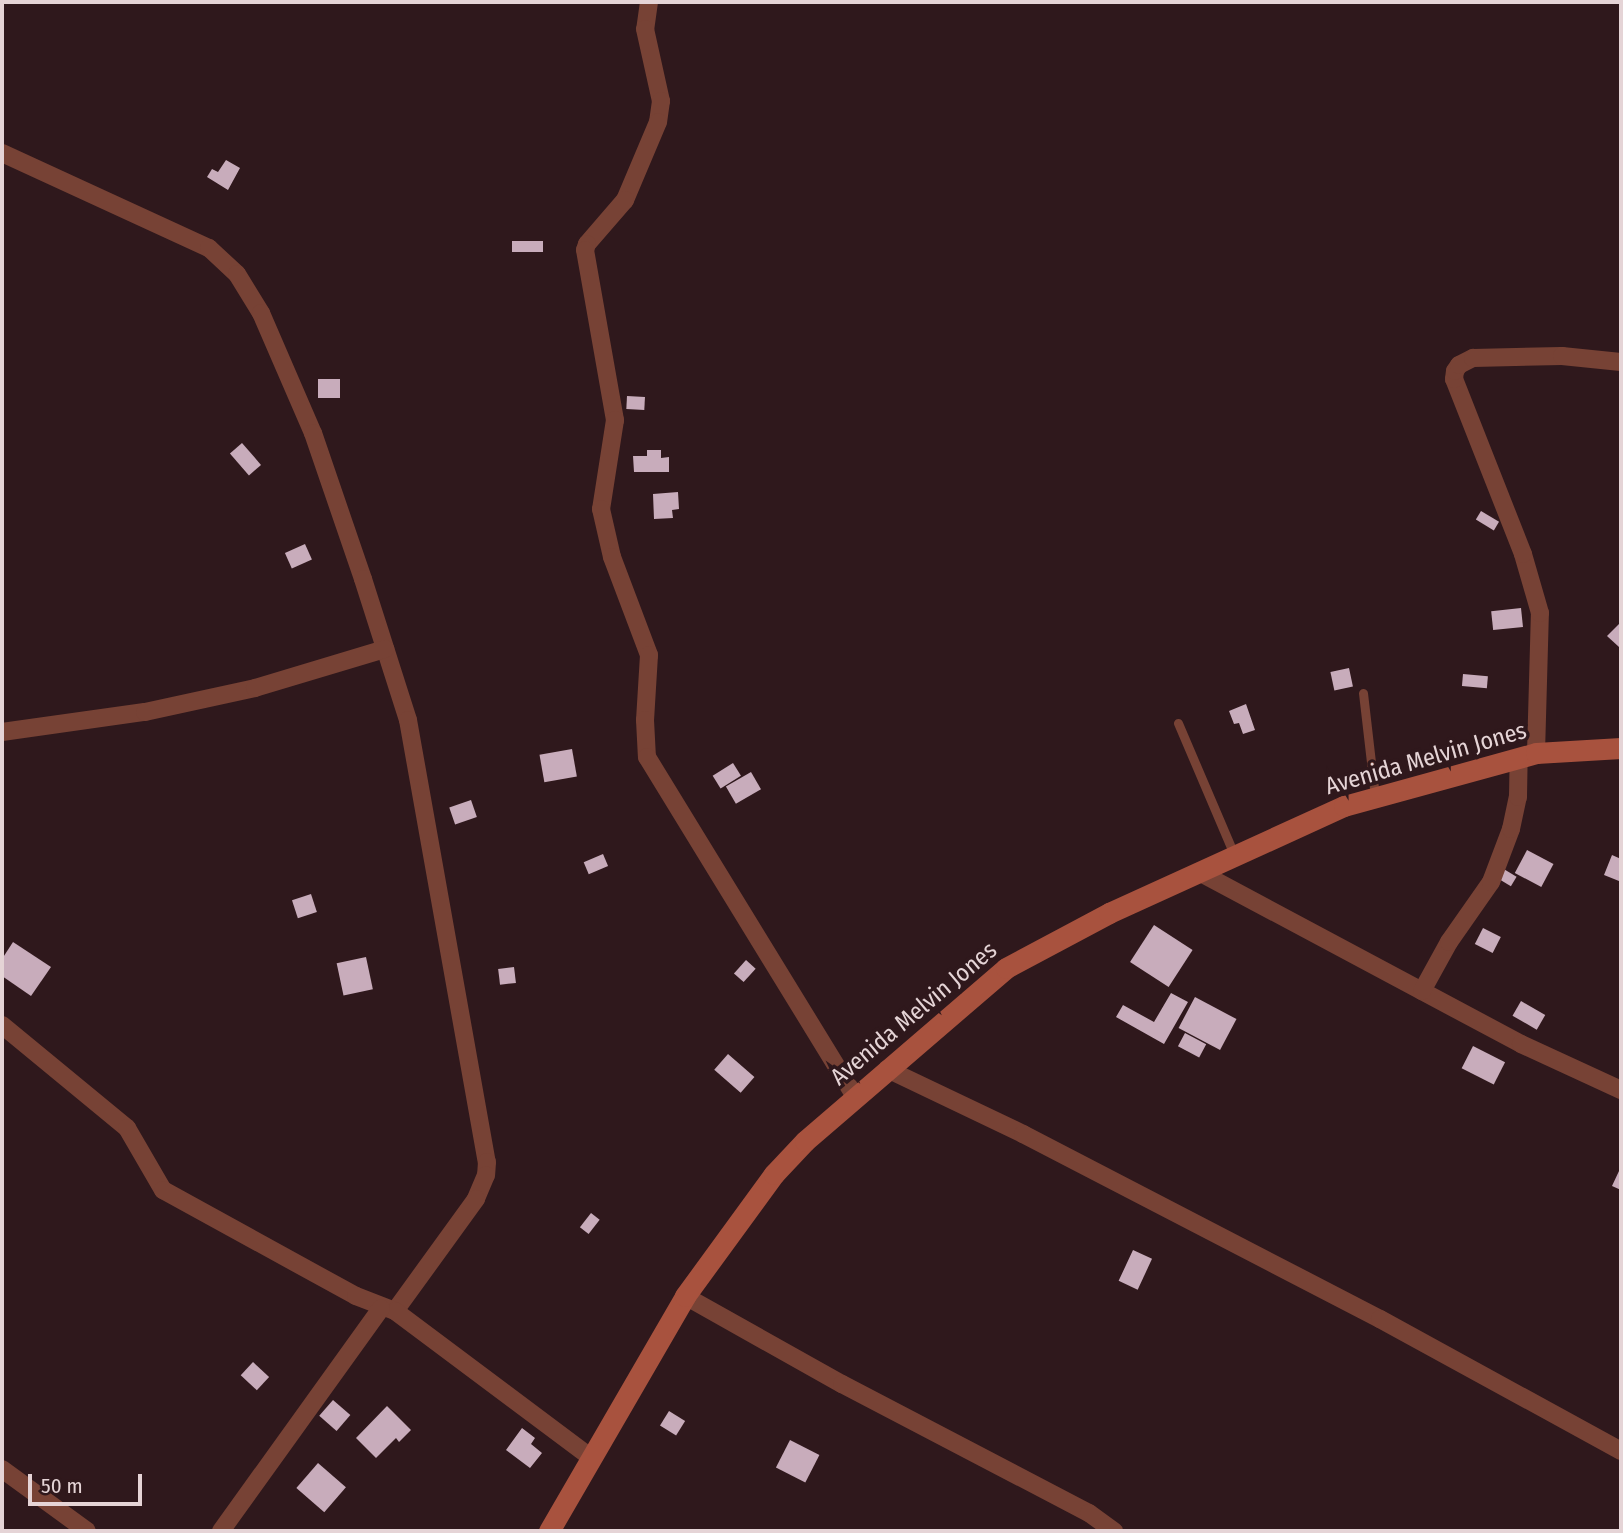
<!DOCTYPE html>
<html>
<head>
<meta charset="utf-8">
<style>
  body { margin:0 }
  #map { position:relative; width:1623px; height:1533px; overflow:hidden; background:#2f181c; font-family:"Fira Sans Condensed",sans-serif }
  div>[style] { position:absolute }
  .building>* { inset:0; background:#c8acbb; transform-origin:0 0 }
  .lane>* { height:9px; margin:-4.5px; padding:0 4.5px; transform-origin:4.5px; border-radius:4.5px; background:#774235 }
  .street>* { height:18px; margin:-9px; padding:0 9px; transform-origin:9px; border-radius:9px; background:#774235 }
  .secondary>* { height:21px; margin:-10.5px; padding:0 10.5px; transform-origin:10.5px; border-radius:10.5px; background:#a8523e }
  span { translate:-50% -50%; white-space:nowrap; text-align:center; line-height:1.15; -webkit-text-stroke:7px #2f181c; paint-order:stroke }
  .street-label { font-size:24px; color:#e5d4d6 }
  .frame { position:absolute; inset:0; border:4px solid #e5d4d6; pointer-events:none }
  .scale { position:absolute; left:28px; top:1474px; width:114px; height:32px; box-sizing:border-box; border:4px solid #e5d4d6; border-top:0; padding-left:9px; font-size:21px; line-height:24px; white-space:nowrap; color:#e5d4d6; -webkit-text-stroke:5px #2f181c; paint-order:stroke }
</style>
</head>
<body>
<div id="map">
  <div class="building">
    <div style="clip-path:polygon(226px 160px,240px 168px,228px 190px,207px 177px,212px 169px,218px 172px)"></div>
    <div style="left:543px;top:241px;width:11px;height:31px;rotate:90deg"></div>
    <div style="left:318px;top:379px;width:22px;height:19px"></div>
    <div style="left:627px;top:396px;width:18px;height:13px;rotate:3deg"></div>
    <div style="left:242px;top:443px;width:29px;height:16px;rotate:49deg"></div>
    <div style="clip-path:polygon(647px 450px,661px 450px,661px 458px,669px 457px,669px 472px,634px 472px,633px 456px,647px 456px)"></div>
    <div style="clip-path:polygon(678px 492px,679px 509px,672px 510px,673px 518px,654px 519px,653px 494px)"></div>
    <div style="left:1481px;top:511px;width:21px;height:10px;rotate:31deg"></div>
    <div style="left:305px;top:544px;width:17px;height:22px;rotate:66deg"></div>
    <div style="left:1521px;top:608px;width:19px;height:30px;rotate:84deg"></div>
    <div style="clip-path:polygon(1621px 622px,1621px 645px,1619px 647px,1607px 636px)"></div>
    <div style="left:1349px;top:668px;width:19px;height:19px;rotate:78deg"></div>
    <div style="left:1463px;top:674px;width:25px;height:12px;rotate:5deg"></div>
    <div style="clip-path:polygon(1246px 704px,1255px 730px,1243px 734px,1239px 723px,1234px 724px,1229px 711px)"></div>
    <div style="left:572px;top:749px;width:28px;height:33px;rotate:80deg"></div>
    <div style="left:733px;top:763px;width:15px;height:24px;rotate:58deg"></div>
    <div style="left:751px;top:772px;width:20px;height:29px;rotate:60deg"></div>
    <div style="left:471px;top:800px;width:18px;height:23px;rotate:71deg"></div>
    <div style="left:1527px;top:850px;width:30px;height:26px;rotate:28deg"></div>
    <div style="left:603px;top:854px;width:13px;height:21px;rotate:67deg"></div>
    <div style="clip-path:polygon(1612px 855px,1621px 859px,1619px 881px,1604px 875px)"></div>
    <div style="left:1502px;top:868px;width:17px;height:11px;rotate:31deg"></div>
    <div style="left:311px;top:894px;width:19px;height:20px;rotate:72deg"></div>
    <div style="left:1154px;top:925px;width:46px;height:44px;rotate:33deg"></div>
    <div style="left:1483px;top:928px;width:20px;height:18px;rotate:27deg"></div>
    <div style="clip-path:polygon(13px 942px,51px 967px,31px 996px,2px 976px,2px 959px)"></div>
    <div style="left:366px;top:957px;width:33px;height:30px;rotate:78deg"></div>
    <div style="left:746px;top:960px;width:13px;height:18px;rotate:42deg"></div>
    <div style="left:514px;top:967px;width:16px;height:16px;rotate:83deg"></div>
    <div style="clip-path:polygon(1171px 993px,1188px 1002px,1164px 1044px,1116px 1017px,1123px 1005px,1154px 1022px)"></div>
    <div style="left:1195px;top:997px;width:47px;height:35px;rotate:28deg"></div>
    <div style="left:1521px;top:1001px;width:28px;height:17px;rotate:30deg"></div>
    <div style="left:1185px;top:1033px;width:24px;height:15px;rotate:28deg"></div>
    <div style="left:1473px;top:1046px;width:36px;height:25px;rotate:27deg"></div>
    <div style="left:728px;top:1054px;width:35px;height:21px;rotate:41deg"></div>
    <div style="clip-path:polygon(1619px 1171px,1621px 1171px,1621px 1190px,1612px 1186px)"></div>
    <div style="left:591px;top:1213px;width:11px;height:18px;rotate:38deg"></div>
    <div style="left:1133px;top:1250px;width:21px;height:34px;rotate:25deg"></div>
    <div style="left:253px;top:1362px;width:22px;height:18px;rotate:43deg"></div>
    <div style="left:333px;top:1400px;width:23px;height:21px;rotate:41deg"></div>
    <div style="clip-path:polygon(387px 1406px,411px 1430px,399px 1442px,396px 1438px,376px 1458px,356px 1438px)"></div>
    <div style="left:669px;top:1411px;width:19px;height:17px;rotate:32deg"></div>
    <div style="clip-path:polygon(522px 1428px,535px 1438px,531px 1444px,542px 1453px,530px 1468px,506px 1450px)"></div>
    <div style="left:790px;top:1440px;width:33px;height:31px;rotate:27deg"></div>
    <div style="left:318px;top:1463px;width:37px;height:33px;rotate:41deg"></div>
  </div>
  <div class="lane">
    <div style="left:1363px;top:693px;width:104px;rotate:83.4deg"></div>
    <div style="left:1178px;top:723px;width:142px;rotate:66.9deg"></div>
  </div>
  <div class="street">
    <div style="left:649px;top:2px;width:27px;rotate:98deg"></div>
    <div style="left:645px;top:29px;width:74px;rotate:77.5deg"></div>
    <div style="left:661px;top:101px;width:21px;rotate:98deg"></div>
    <div style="left:658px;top:122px;width:85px;rotate:112.9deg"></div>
    <div style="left:625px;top:200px;width:58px;rotate:130.8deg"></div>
    <div style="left:587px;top:244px;width:6px;rotate:108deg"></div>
    <div style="left:585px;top:250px;width:173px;rotate:80deg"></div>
    <div style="left:615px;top:420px;width:90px;rotate:98.9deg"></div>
    <div style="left:601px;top:509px;width:49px;rotate:77.1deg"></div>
    <div style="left:612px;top:557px;width:105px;rotate:69.3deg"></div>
    <div style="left:649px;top:655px;width:65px;rotate:93.5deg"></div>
    <div style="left:645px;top:720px;width:37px;rotate:87deg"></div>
    <div style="left:647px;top:757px;width:399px;rotate:58.5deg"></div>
    <div style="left:2px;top:153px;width:228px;rotate:24.7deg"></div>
    <div style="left:209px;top:248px;width:38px;rotate:43deg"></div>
    <div style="left:237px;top:274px;width:46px;rotate:58.4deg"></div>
    <div style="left:261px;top:313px;width:131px;rotate:66.6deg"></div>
    <div style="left:313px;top:433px;width:154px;rotate:71.1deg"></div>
    <div style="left:363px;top:579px;width:148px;rotate:72.3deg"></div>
    <div style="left:408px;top:720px;width:449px;rotate:79.9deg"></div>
    <div style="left:487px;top:1162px;width:13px;rotate:94deg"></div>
    <div style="left:486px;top:1175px;width:26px;rotate:113deg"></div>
    <div style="left:476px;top:1199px;width:138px;rotate:125.9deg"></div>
    <div style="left:2px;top:732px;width:144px;rotate:-8deg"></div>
    <div style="left:145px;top:712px;width:113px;rotate:-12.3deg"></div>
    <div style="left:255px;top:688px;width:136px;rotate:-16.7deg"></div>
    <div style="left:1536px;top:753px;width:140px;rotate:-88.4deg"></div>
    <div style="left:1540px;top:613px;width:61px;rotate:-106.1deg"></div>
    <div style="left:1523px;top:554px;width:188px;rotate:-111.5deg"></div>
    <div style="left:1454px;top:379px;width:8px;rotate:-83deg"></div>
    <div style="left:1455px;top:371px;width:7px;rotate:-56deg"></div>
    <div style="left:1459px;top:365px;width:16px;rotate:-27deg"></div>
    <div style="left:1473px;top:358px;width:89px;rotate:-1.3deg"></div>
    <div style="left:1562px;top:356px;width:59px;rotate:5.8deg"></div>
    <div style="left:1199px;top:872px;width:365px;rotate:28.1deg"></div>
    <div style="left:1521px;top:1044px;width:110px;rotate:24.7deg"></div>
    <div style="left:1422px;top:991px;width:56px;rotate:-61.1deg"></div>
    <div style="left:1449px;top:942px;width:73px;rotate:-55deg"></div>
    <div style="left:1491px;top:882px;width:57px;rotate:-69.3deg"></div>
    <div style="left:1511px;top:829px;width:33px;rotate:-78deg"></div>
    <div style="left:1518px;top:797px;width:39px;rotate:-89deg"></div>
    <div style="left:2px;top:1025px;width:162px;rotate:39.5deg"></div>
    <div style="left:127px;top:1128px;width:72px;rotate:59.9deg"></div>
    <div style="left:163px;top:1190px;width:220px;rotate:28.8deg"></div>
    <div style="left:356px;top:1296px;width:42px;rotate:21deg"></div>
    <div style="left:395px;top:1311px;width:244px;rotate:36.8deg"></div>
    <div style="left:887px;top:1069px;width:151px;rotate:25.5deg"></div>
    <div style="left:1023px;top:1134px;width:402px;rotate:27.4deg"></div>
    <div style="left:1380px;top:1319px;width:275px;rotate:28.7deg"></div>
    <div style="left:685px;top:1296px;width:180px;rotate:29.3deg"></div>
    <div style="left:842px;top:1384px;width:279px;rotate:27.6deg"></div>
    <div style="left:1089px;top:1513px;width:31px;rotate:36deg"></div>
    <div style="left:2px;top:1469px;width:105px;rotate:36.1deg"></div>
    <div style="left:221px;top:1531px;width:274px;rotate:-54.3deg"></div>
  </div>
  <div class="secondary">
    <div style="left:549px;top:1531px;width:272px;rotate:-59.9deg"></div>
    <div style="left:685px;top:1296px;width:151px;rotate:-53.9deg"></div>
    <div style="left:774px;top:1174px;width:45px;rotate:-46.8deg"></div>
    <div style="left:805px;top:1141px;width:265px;rotate:-40.7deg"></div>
    <div style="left:1006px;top:968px;width:117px;rotate:-28.1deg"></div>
    <div style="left:1109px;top:913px;width:258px;rotate:-24.5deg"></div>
    <div style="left:1344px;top:806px;width:199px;rotate:-15.4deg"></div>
    <div style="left:1536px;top:753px;width:85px;rotate:-3.4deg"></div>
  </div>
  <div class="street-label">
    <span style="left:1426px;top:759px;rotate:-16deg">Avenida Melvin Jones</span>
    <span style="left:914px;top:1014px;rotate:-40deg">Avenida Melvin Jones</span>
  </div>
  <div class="frame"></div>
  <div class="scale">50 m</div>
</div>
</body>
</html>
